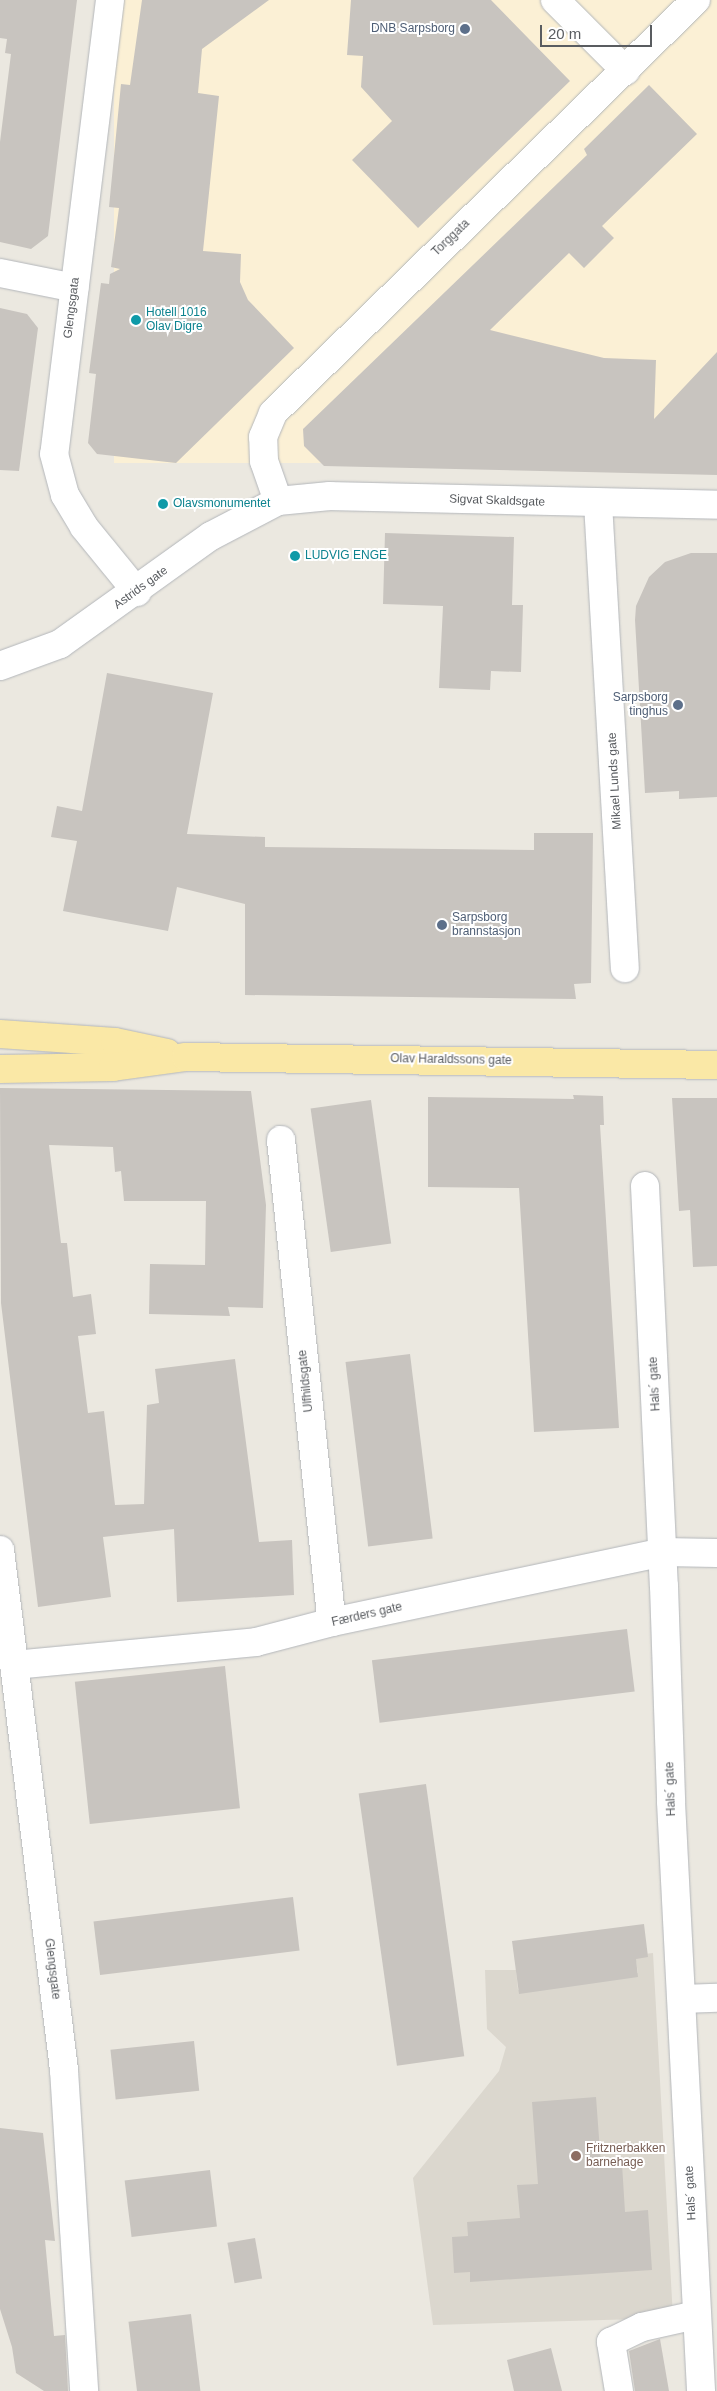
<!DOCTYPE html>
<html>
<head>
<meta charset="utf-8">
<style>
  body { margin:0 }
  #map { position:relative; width:717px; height:2391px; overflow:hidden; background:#ebe8e0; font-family:Arial,sans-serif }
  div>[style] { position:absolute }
  .commercial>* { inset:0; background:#fbf0d5; transform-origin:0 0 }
  .education>* { inset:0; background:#dbd7ce }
  .building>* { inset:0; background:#c8c4bf; transform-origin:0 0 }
  .roads { filter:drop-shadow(0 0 1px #b3b6ba) drop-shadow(0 0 1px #b3b6ba) }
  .street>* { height:28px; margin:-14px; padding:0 14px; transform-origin:14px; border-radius:14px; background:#fff }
  .primary>* { height:28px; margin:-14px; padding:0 14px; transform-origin:14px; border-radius:14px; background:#fae8a6 }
  .dots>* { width:14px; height:14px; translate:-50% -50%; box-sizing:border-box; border:2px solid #fff; border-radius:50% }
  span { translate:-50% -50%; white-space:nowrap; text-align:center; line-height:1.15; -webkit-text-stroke:4px #fff; paint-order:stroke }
  .service-label { font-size:12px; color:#4e5e75 }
  .right { translate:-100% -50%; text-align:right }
  .left { translate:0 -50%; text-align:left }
  .street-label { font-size:12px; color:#595c60 }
  .culture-label { font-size:12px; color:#0d838f }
  .education-label { font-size:12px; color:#785e54 }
  .scale { position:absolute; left:540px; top:25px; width:112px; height:22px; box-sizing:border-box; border:2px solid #595c60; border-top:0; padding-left:6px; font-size:15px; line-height:18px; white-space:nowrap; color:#595c60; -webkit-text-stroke:4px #fff; paint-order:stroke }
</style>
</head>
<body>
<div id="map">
  <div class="commercial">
    <div style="left:114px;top:0;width:603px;height:463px"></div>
  </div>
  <div class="education">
    <div style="clip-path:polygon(653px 1953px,673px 2318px,433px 2325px,413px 2178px,499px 2071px,506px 2047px,487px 2029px,485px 1970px,516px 1970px,518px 1990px,638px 1973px,635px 1955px)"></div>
  </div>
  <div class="building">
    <div style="clip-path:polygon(0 0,77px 0,48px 236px,31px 249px,0 242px,0 142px,11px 54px,5px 53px,7px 39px,0 38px)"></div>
    <div style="clip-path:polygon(142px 0,269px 0,202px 49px,198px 93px,219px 96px,203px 251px,241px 254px,240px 282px,248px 300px,294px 348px,176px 463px,97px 454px,88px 443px,96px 374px,89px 373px,101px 283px,109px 284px,110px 274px,120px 269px,111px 267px,119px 208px,109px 207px,121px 84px,130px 85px)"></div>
    <div style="clip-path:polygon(351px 0,491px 0,570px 81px,418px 228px,352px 160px,392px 121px,361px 87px,363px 56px,347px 55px)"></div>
    <div style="clip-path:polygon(649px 85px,697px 134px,602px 226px,614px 238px,584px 268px,569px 253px,490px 330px,604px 358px,656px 360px,654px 419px,717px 352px,717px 475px,324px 466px,304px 446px,303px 429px,587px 155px,584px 149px)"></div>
    <div style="clip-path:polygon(0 308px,27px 314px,38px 328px,19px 471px,0 470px)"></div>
    <div style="clip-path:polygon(385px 533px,514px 537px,512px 605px,523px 605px,521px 672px,491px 671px,490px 690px,439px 688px,443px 606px,383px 604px)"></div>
    <div style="clip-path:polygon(691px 553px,717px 553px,717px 797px,679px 799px,679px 791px,645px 793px,635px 620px,636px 606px,649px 577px,665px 562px)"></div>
    <div style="clip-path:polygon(107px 673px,213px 693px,187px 834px,265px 837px,265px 847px,534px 850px,534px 833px,593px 833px,591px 983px,574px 984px,576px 999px,245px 995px,245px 904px,177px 887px,168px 931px,63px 911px,77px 841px,51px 837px,57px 806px,82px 811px)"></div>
    <div style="clip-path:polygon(0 1088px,251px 1091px,266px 1205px,263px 1308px,228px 1307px,230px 1316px,149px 1314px,150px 1264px,205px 1265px,206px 1201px,124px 1201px,121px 1171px,115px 1172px,113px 1147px,49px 1145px,61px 1243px,67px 1243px,73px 1297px,91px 1294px,96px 1334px,78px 1336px,88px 1413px,104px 1411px,115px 1505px,144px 1504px,147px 1405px,159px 1403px,155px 1369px,235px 1359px,259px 1542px,292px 1540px,294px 1595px,177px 1602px,174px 1529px,103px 1537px,111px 1597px,38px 1607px,1px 1303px)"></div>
    <div style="clip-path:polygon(573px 1095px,603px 1096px,604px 1125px,600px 1125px,619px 1428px,534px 1432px,519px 1188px,428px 1187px,428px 1097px,574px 1099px)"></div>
    <div style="clip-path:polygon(672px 1098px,717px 1098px,717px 1266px,693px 1267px,690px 1210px,679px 1211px)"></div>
    <div style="left:371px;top:1100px;width:145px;height:61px;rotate:82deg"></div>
    <div style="left:410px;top:1354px;width:186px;height:65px;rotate:83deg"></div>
    <div style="left:627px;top:1629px;width:63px;height:257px;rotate:83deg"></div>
    <div style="left:225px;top:1666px;width:143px;height:151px;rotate:84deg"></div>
    <div style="left:426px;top:1784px;width:275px;height:68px;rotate:82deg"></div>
    <div style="left:293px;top:1897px;width:54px;height:201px;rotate:83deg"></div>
    <div style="clip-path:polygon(644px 1924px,648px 1957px,636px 1959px,638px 1977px,519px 1994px,512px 1941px)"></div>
    <div style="left:194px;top:2041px;width:50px;height:84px;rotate:84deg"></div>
    <div style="clip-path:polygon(596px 2097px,601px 2165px,622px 2164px,625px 2212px,648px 2210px,652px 2270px,470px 2282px,470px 2272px,454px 2273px,452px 2237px,468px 2236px,467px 2222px,520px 2218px,517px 2185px,538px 2184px,532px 2102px)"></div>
    <div style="clip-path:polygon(0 2128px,43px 2133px,55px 2241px,45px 2240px,54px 2336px,65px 2335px,68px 2391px,44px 2391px,16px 2373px,12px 2347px,0 2309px)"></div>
    <div style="left:210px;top:2170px;width:57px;height:86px;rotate:83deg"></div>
    <div style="left:255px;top:2238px;width:41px;height:28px;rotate:80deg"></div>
    <div style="left:191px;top:2314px;width:78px;height:63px;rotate:83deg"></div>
    <div style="clip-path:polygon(660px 2339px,669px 2391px,635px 2391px,629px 2351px)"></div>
    <div style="clip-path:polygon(551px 2348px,562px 2391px,514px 2391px,507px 2360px)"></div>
  </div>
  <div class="roads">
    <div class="street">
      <div style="left:110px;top:0;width:457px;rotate:97deg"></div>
      <div style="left:54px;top:454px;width:42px;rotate:75deg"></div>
      <div style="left:65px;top:495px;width:37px;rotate:59deg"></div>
      <div style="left:84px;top:527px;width:84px;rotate:50.8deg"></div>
      <div style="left:555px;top:0;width:100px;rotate:45deg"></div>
      <div style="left:0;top:273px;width:76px;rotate:11.3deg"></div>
      <div style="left:278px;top:501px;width:42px;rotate:-109.3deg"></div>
      <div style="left:264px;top:461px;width:24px;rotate:-92deg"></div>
      <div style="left:263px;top:437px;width:26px;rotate:-67deg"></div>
      <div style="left:273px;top:413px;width:591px;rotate:-44.31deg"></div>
      <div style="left:598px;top:503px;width:466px;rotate:86.7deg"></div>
      <div style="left:0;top:666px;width:64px;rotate:-20.1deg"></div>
      <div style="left:60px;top:644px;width:186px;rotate:-35.6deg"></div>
      <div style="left:211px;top:536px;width:76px;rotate:-27.6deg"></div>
      <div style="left:278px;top:501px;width:52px;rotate:-5.5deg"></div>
      <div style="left:330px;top:496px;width:387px;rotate:1.3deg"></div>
      <div style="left:281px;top:1140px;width:485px;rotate:84deg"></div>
      <div style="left:645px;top:1186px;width:400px;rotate:87.3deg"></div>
      <div style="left:664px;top:1586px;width:216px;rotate:88.1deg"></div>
      <div style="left:671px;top:1802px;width:590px;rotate:87.08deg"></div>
      <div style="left:0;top:1550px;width:524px;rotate:82.98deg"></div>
      <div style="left:64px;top:2070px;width:322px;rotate:86.4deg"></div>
      <div style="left:14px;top:1665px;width:243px;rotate:-5.4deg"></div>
      <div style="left:256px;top:1642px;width:79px;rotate:-14.7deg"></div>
      <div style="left:332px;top:1622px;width:338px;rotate:-11.9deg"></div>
      <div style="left:663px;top:1552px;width:54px;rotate:1.1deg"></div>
      <div style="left:682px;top:1999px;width:35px;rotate:-2deg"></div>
      <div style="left:619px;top:2391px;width:50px;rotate:-99.3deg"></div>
      <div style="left:611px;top:2342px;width:34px;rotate:-26deg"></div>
      <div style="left:642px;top:2327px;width:55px;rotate:-12.5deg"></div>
    </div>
    <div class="primary">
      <div style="left:0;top:1034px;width:115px;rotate:4deg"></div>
      <div style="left:115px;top:1042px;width:53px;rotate:11.9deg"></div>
      <div style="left:0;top:1069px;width:113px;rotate:-1deg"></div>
      <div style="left:113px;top:1067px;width:74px;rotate:-7.8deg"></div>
      <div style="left:186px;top:1057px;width:531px;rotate:0.86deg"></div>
    </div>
  </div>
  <div class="dots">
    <div style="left:465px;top:29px;background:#5c6f8a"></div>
    <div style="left:136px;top:320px;background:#0f9aa8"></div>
    <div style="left:163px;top:504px;background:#0f9aa8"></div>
    <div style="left:295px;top:556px;background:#0f9aa8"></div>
    <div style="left:678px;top:705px;background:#5c6f8a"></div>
    <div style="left:442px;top:925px;background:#5c6f8a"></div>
    <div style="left:576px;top:2156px;background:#8d6e63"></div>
  </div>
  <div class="service-label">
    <span class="right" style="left:455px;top:29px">DNB Sarpsborg</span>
    <span class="right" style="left:668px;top:705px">Sarpsborg<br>tinghus</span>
    <span class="left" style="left:452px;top:925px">Sarpsborg<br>brannstasjon</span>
  </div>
  <div class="street-label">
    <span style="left:451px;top:238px;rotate:-44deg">Torggata</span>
    <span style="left:72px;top:308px;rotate:-83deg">Glengsgata</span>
    <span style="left:497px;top:501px;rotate:2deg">Sigvat Skaldsgate</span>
    <span style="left:141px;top:588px;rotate:-36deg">Astrids gate</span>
    <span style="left:615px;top:781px;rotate:-93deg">Mikael Lunds gate</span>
    <span style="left:451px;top:1060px;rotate:1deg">Olav Haraldssons gate</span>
    <span style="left:306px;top:1381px;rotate:-96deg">Ulfhildsgate</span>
    <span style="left:655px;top:1384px;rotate:-93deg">Hals´ gate</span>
    <span style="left:367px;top:1615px;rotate:-13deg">Færders gate</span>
    <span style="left:671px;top:1789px;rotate:-92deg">Hals´ gate</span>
    <span style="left:52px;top:1969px;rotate:83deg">Glengsgate</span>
    <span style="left:691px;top:2193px;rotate:-93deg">Hals´ gate</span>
  </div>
  <div class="culture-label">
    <span class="left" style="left:146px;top:320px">Hotell 1016<br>Olav Digre</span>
    <span class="left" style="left:173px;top:504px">Olavsmonumentet</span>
    <span class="left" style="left:305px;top:556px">LUDVIG ENGE</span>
  </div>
  <div class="education-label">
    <span class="left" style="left:586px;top:2156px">Fritznerbakken<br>barnehage</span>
  </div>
  <div class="scale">20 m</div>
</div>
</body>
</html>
